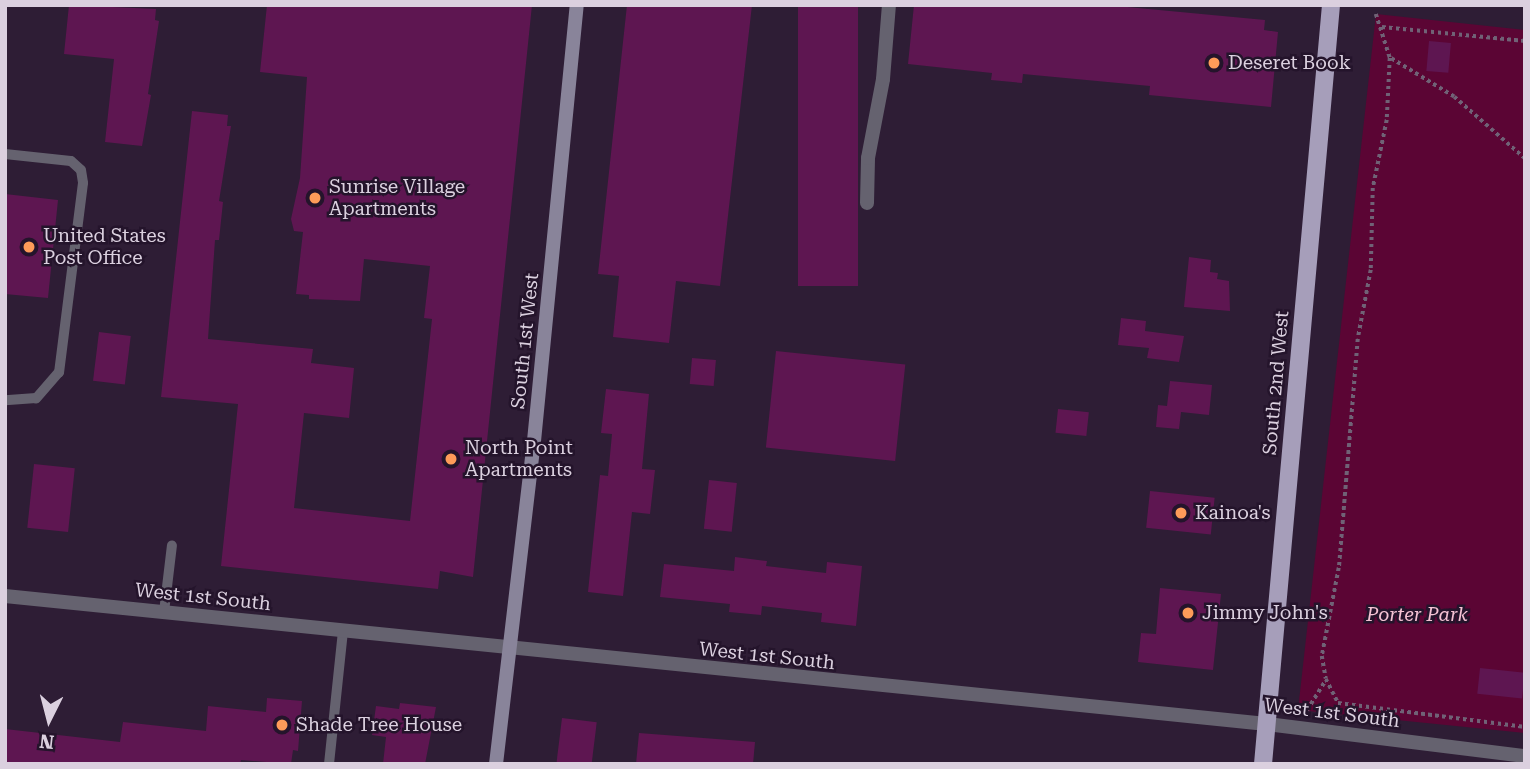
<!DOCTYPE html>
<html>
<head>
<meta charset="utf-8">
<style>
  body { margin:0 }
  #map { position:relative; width:1530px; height:769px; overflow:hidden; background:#2e1d35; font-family:"Roboto Serif",serif }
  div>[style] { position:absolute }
  .green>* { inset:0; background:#5b0534 }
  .building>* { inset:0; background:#5e1651; transform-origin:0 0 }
  .path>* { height:3.5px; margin-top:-1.75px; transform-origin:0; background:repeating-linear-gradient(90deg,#706276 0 3.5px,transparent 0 7px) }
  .lane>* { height:10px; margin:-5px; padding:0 5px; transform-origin:5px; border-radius:5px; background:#65626f }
  .street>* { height:14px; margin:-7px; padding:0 7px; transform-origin:7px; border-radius:7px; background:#65626f }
  .secondary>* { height:14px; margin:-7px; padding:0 7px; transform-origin:7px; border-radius:7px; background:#89849a }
  .primary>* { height:18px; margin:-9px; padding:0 9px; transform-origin:9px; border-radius:9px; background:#a69eba }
  .dots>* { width:19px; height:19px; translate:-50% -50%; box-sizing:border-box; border:4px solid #24142b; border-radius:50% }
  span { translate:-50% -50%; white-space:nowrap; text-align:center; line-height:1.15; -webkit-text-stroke:5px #24142b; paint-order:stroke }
  .poi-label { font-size:19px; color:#dbd0df }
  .left { translate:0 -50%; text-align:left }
  .street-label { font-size:19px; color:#dbd0df }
  .park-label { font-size:19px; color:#f5c2d4; font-style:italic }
  .frame { position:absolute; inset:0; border:7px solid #dbd0df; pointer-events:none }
  .north { position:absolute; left:14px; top:685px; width:70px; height:70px; -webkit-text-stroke:5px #24142b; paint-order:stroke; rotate:186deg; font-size:19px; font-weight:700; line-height:28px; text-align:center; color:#dbd0df }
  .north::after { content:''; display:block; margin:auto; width:24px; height:32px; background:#dbd0df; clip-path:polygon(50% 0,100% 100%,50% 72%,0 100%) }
</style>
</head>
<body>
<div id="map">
  <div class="green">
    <div style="clip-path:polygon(1376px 14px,1525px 30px,1525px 733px,1298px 710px)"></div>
  </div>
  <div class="building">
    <div style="clip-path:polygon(69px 5px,156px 9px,155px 20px,159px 21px,148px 94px,151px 95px,142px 146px,105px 142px,114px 59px,64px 54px)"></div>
    <div style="clip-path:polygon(267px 5px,532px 5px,473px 577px,440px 571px,438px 589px,221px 566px,238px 404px,161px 397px,192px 111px,228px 115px,227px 126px,231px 126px,219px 201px,223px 202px,219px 240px,215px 240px,208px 339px,313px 349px,311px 363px,354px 368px,349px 418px,304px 413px,294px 508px,410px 521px,432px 319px,424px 318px,430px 266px,364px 259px,360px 301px,309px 299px,309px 295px,296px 294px,303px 232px,294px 231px,291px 219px,300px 178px,307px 77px,260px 72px)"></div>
    <div style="clip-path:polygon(627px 5px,752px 5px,720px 286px,676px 281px,669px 343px,613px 337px,619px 276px,598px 274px)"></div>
    <div style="left:798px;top:5px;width:60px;height:281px"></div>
    <div style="clip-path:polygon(914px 5px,1106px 5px,1265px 20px,1264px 30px,1278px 32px,1271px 107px,1149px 95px,1150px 86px,1023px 74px,1022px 83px,991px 80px,992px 73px,908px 64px)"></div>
    <div style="left:1429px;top:41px;width:22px;height:30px;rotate:5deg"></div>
    <div style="clip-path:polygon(5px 194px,58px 200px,48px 298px,5px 294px)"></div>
    <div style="clip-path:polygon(1189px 257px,1211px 260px,1210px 272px,1218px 273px,1217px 279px,1229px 281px,1230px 311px,1184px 307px)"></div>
    <div style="clip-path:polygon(1121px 318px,1146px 321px,1145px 331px,1184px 336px,1179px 362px,1147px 358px,1149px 348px,1118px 345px)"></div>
    <div style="left:99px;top:332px;width:32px;height:49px;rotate:7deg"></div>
    <div style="left:776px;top:351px;width:130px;height:97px;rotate:6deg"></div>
    <div style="left:692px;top:358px;width:24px;height:26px;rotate:5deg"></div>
    <div style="clip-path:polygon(1170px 381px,1212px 385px,1209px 415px,1181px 412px,1179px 429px,1156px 427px,1158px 405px,1167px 406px)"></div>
    <div style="clip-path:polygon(606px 389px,649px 394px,642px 469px,655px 470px,650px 514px,632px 512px,623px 596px,588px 592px,600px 475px,608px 476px,612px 434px,601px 433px)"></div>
    <div style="left:1058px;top:409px;width:31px;height:24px;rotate:6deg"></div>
    <div style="left:34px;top:464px;width:41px;height:64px;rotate:6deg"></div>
    <div style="left:709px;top:480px;width:28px;height:49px;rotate:6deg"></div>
    <div style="left:1150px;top:491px;width:65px;height:37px;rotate:6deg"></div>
    <div style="clip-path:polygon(735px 557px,767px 561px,766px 566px,826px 573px,827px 562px,862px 566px,856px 626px,821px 622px,822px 613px,762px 606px,761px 615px,729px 612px,730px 604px,660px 597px,664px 564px,734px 571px)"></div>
    <div style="clip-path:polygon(1160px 588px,1221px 594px,1213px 670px,1138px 662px,1141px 633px,1156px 634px)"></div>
    <div style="left:1480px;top:668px;width:45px;height:26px;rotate:6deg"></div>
    <div style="clip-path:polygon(267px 698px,302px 701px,298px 751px,293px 750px,291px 764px,241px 760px,240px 764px,5px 764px,5px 729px,120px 742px,123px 722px,206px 731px,208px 706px,266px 712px)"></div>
    <div style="clip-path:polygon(400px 703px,436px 707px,425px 764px,383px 764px,386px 737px,372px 735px,376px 706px,399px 709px)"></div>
    <div style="left:562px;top:718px;width:35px;height:46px;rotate:7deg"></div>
    <div style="clip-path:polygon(639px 733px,755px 742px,753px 764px,636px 764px)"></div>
  </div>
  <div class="path">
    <div style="left:1376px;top:14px;width:46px;rotate:72.3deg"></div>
    <div style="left:1382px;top:27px;width:144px;rotate:5.6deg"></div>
    <div style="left:1525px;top:159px;width:94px;rotate:-138.9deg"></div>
    <div style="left:1454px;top:97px;width:75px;rotate:-148.6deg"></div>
    <div style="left:1390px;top:58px;width:62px;rotate:92.8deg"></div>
    <div style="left:1387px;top:120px;width:69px;rotate:101.6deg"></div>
    <div style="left:1373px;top:188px;width:82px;rotate:91.4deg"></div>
    <div style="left:1371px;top:270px;width:70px;rotate:100.7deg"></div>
    <div style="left:1358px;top:339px;width:230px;rotate:94.7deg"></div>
    <div style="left:1339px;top:568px;width:90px;rotate:100.9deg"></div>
    <div style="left:1322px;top:656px;width:23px;rotate:80deg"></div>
    <div style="left:1326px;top:679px;width:27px;rotate:63deg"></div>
    <div style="left:1338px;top:703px;width:189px;rotate:7.3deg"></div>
    <div style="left:1307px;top:710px;width:36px;rotate:-58deg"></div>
  </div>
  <div class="lane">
    <div style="left:5px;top:154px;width:66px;rotate:6.1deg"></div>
    <div style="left:71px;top:161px;width:13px;rotate:42deg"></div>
    <div style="left:81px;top:170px;width:13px;rotate:81deg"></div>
    <div style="left:83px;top:183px;width:191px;rotate:97.2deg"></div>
    <div style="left:59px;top:372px;width:35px;rotate:131deg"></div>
    <div style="left:36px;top:398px;width:31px;rotate:176deg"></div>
    <div style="left:164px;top:612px;width:67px;rotate:-83.2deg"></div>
    <div style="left:329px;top:764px;width:135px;rotate:-84deg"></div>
  </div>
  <div class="street">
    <div style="left:867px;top:203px;width:45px;rotate:-88.7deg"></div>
    <div style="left:868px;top:158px;width:80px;rotate:-79.2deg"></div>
    <div style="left:883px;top:79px;width:74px;rotate:-85.4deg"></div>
    <div style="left:5px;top:596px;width:1268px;rotate:5.79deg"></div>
    <div style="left:1267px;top:724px;width:260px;rotate:7.1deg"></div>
  </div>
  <div class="secondary">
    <div style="left:496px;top:764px;width:325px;rotate:-83.3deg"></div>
    <div style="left:534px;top:441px;width:438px;rotate:-84.4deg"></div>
  </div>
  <div class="primary">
    <div style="left:1263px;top:764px;width:762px;rotate:-84.88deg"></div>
  </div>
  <div class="dots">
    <div style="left:1214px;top:63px;background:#fe9b59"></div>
    <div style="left:315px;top:198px;background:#fe9b59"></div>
    <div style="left:29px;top:247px;background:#fe9b59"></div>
    <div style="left:451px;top:459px;background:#fe9b59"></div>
    <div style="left:1181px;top:513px;background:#fe9b59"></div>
    <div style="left:1188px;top:613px;background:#fe9b59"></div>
    <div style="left:282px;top:725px;background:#fe9b59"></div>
  </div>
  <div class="poi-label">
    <span class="left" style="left:1228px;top:63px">Deseret Book</span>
    <span class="left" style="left:329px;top:198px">Sunrise Village<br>Apartments</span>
    <span class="left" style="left:43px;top:247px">United States<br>Post Office</span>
    <span class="left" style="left:465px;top:459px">North Point<br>Apartments</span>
    <span class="left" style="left:1195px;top:513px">Kainoa's</span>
    <span class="left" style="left:1202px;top:613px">Jimmy John's</span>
    <span class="left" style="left:296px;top:725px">Shade Tree House</span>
  </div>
  <div class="street-label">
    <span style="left:525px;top:341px;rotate:-84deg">South 1st West</span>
    <span style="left:1276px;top:383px;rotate:-85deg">South 2nd West</span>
    <span style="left:203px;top:597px;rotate:6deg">West 1st South</span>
    <span style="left:767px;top:656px;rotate:6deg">West 1st South</span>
    <span style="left:1332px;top:713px;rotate:7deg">West 1st South</span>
  </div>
  <div class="park-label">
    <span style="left:1417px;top:615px">Porter Park</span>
  </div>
  <div class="frame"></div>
  <div class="north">N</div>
</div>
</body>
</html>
